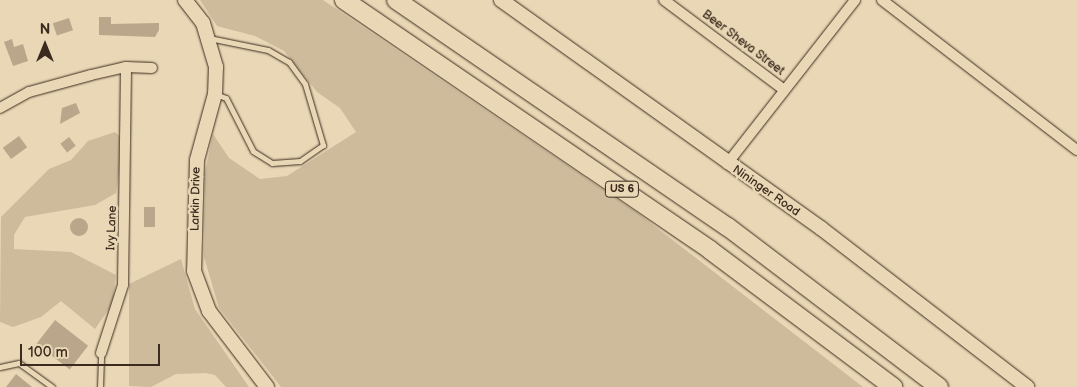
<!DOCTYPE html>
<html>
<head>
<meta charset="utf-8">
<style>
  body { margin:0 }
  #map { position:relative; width:1077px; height:387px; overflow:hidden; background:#ead7b5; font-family:"Balsamiq Sans",sans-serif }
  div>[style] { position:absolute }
  .green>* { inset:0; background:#cebb9c }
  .building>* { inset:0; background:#b9a68b; transform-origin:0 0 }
  .round { border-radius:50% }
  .roads { filter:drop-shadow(0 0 1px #3b2a1e) drop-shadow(0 0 1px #3b2a1e) }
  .lane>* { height:5px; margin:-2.5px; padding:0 2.5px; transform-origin:2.5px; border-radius:2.5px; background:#ead7b5 }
  .street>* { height:10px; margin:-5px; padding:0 5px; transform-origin:5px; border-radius:5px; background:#ead7b5 }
  .secondary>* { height:14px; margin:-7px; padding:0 7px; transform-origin:7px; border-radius:7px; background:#ead7b5 }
  .highway>* { height:18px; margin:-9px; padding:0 9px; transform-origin:9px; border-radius:9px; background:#ead7b5 }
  span { translate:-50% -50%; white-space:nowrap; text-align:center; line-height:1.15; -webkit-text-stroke:5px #ead7b5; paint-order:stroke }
  .shield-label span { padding:1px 4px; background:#ead7b5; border:1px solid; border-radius:4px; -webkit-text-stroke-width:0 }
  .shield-label { font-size:11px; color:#3b2a1e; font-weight:700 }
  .street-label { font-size:12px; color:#3b2a1e }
  .north { position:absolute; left:20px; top:20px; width:50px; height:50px; -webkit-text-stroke:4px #ead7b5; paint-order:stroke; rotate:0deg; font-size:14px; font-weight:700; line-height:20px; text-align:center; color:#3b2a1e }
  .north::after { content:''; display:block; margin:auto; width:18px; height:22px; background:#3b2a1e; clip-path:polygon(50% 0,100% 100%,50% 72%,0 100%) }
  .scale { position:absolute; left:20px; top:344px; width:140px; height:22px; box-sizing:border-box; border:2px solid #3b2a1e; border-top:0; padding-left:6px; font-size:15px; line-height:18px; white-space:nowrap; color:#3b2a1e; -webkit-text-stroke:4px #ead7b5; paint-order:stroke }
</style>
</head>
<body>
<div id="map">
  <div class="green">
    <div style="clip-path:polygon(200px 0,323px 0,639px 214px,863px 387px,281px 387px,219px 308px,204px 257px,205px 172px,213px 134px,229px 158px,260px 179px,287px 176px,356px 132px,340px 108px,317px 92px,284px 51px,255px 36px,217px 26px)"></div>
    <div style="clip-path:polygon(115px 132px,124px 140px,116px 193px,95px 205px,25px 217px,14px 235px,14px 249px,71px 252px,116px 275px,113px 303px,95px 329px,61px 301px,41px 317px,13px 327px,0 322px,1px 217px,49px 169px,71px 160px,88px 141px)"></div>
    <div style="clip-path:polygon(181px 259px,195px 309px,249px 387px,226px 387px,215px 375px,205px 373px,176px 374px,151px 387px,129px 386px,129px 284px)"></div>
  </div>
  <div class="building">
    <div style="clip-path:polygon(99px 17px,111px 17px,111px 24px,159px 23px,159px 30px,155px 37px,99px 35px)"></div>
    <div style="left:69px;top:18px;width:13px;height:17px;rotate:72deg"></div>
    <div style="clip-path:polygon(12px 39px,14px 47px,23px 44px,28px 61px,13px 66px,4px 42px)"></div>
    <div style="clip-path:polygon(76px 103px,80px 113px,60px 124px,62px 108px)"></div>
    <div style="left:19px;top:136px;width:14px;height:20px;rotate:54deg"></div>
    <div style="left:69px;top:137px;width:11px;height:11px;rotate:52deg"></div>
    <div style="left:144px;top:207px;width:11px;height:20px"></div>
    <div class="round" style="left:70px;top:218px;width:18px;height:18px"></div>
    <div style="left:55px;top:320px;width:42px;height:30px;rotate:38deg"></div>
    <div style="clip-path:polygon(16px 374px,32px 387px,6px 387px)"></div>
  </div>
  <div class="roads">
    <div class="lane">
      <div style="left:209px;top:38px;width:60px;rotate:11.5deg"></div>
      <div style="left:268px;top:50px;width:24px;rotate:30deg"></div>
      <div style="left:289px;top:62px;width:27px;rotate:54deg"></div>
      <div style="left:305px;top:84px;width:64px;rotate:73.6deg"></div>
      <div style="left:323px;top:145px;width:28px;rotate:145deg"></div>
      <div style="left:300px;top:161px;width:28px;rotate:176deg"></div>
      <div style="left:272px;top:163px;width:22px;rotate:-148deg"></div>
      <div style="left:253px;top:151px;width:59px;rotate:-117deg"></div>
      <div style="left:226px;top:98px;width:12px;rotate:-160deg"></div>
      <div style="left:0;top:367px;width:19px;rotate:-12deg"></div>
      <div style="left:19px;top:363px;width:41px;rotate:36deg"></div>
      <div style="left:100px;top:387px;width:34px;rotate:-88deg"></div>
    </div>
    <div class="street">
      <div style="left:664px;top:0;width:149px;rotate:36.8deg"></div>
      <div style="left:882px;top:0;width:246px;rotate:37.6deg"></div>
      <div style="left:0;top:108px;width:33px;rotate:-29deg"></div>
      <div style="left:29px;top:92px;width:64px;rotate:-15.3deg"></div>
      <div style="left:91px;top:75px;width:36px;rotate:-13deg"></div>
      <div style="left:126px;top:67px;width:26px;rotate:2deg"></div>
      <div style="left:727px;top:164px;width:208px;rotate:-52deg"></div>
      <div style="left:101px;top:353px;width:71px;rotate:-72.1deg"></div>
      <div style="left:123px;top:285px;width:218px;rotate:-89.2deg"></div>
    </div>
    <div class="secondary">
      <div style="left:185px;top:0;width:29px;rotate:52deg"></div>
      <div style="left:203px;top:23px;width:46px;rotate:73.5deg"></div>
      <div style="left:216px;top:67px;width:27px;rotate:92deg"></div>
      <div style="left:215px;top:94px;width:68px;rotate:105.3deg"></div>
      <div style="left:197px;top:160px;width:111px;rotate:91.5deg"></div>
      <div style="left:194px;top:271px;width:43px;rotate:69.4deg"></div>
      <div style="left:209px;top:311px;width:96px;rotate:52.7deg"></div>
      <div style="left:501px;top:0;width:394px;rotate:35.5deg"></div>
      <div style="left:822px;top:229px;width:259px;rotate:37.6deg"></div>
    </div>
    <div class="highway">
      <div style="left:344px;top:0;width:443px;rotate:34.3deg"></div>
      <div style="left:710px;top:250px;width:229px;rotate:36.8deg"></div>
      <div style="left:396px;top:0;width:402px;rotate:34.4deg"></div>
      <div style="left:728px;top:227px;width:265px;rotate:37.2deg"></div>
    </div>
  </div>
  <div class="shield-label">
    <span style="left:622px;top:189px">US 6</span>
  </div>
  <div class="street-label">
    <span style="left:743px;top:43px;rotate:37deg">Beer Sheva Street</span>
    <span style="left:766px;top:191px;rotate:35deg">Nininger Road</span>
    <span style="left:196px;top:199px;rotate:-89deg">Larkin Drive</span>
    <span style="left:112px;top:228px;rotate:-88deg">Ivy Lane</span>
  </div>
  <div class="north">N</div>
  <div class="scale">100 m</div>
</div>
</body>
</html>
